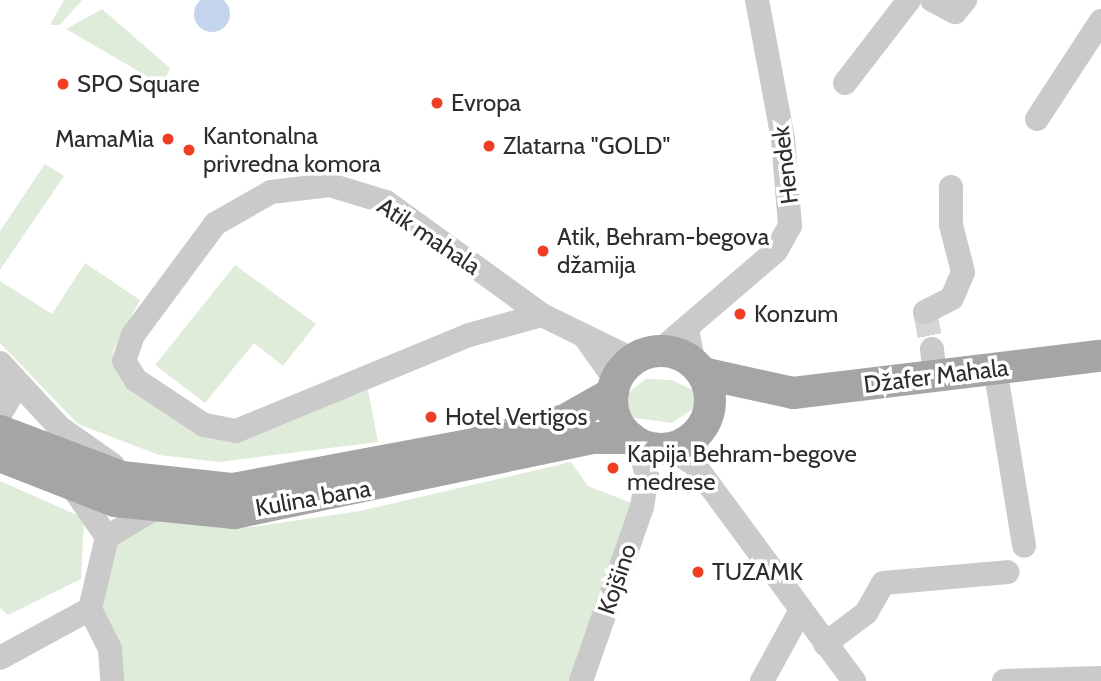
<!DOCTYPE html>
<html>
<head>
<meta charset="utf-8">
<style>
  body { margin:0 }
  #map { position:relative; width:1101px; height:681px; overflow:hidden; background:#fff; font-family:Cabin,sans-serif }
  div>[style] { position:absolute }
  .green>* { inset:0; background:#dfecd9 }
  .water>* { inset:0; background:#c4d4ed }
  .round { border-radius:50% }
  .minor-tunnel>* { height:24px; margin-top:-12px; transform-origin:0; background:repeating-linear-gradient(90deg,#d5d5d5 0 24px,transparent 0 36px) }
  .minor>* { height:24px; margin:-12px; padding:0 12px; transform-origin:12px; border-radius:12px; background:#cacaca }
  .major>* { height:32px; margin:-16px; padding:0 16px; transform-origin:16px; border-radius:16px; background:#a5a5a5 }
  .major>.ring { margin:-16px; padding:0; box-sizing:content-box; background:none; border:32px solid #a5a5a5; border-radius:50% }
  .dots>* { width:19px; height:19px; translate:-50% -50%; box-sizing:border-box; border:4px solid #fff; border-radius:50% }
  span { translate:-50% -50%; white-space:nowrap; text-align:center; line-height:1.15; -webkit-text-stroke:7px #fff; paint-order:stroke }
  .poi-label { font-size:24px; color:#2d2d2d }
  .left { translate:0 -50%; text-align:left }
  .right { translate:-100% -50%; text-align:right }
  .street-label { font-size:24px; color:#2d2d2d }
</style>
</head>
<body>
<div id="map">
  <div class="green">
    <div style="clip-path:polygon(64px 0,82px 0,60px 25px,50px 25px)"></div>
    <div style="clip-path:polygon(102px 9px,170px 68px,162px 85px,66px 29px)"></div>
    <div style="clip-path:polygon(45px 164px,64px 176px,0 270px,0 231px)"></div>
    <div style="clip-path:polygon(85px 263px,140px 300px,113px 351px,112px 363px,127px 385px,241px 437px,368px 390px,378px 442px,219px 462px,159px 455px,78px 424px,0 343px,0 281px,52px 314px)"></div>
    <div style="clip-path:polygon(235px 265px,316px 324px,283px 366px,254px 343px,205px 403px,155px 365px)"></div>
    <div style="clip-path:polygon(646px 379px,672px 380px,697px 392px,693px 409px,672px 423px,628px 417px,628px 393px)"></div>
    <div style="clip-path:polygon(571px 462px,588px 486px,642px 507px,581px 681px,112px 681px,94px 595px,107px 537px,139px 515px,252px 527px,360px 511px)"></div>
    <div style="clip-path:polygon(0 481px,84px 518px,81px 579px,8px 615px,0 608px)"></div>
  </div>
  <div class="water">
    <div class="round" style="left:194px;top:-4px;width:36px;height:36px"></div>
  </div>
  <div class="minor-tunnel">
    <div style="left:925px;top:312px;width:38px;rotate:79deg"></div>
  </div>
  <div class="minor">
    <div style="left:932px;top:0;width:26px;rotate:28deg"></div>
    <div style="left:955px;top:12px;width:16px;rotate:-50deg"></div>
    <div style="left:845px;top:83px;width:105px;rotate:-52.4deg"></div>
    <div style="left:1037px;top:119px;width:117px;rotate:-56.9deg"></div>
    <div style="left:925px;top:312px;width:30px;rotate:-27deg"></div>
    <div style="left:952px;top:298px;width:28px;rotate:-67deg"></div>
    <div style="left:963px;top:272px;width:49px;rotate:-104.3deg"></div>
    <div style="left:951px;top:225px;width:38px;rotate:-90deg"></div>
    <div style="left:542px;top:315px;width:76px;rotate:164.7deg"></div>
    <div style="left:469px;top:335px;width:252px;rotate:157.6deg"></div>
    <div style="left:236px;top:431px;width:33px;rotate:-169deg"></div>
    <div style="left:204px;top:425px;width:82px;rotate:-146.5deg"></div>
    <div style="left:136px;top:380px;width:22px;rotate:-122deg"></div>
    <div style="left:124px;top:361px;width:28px;rotate:-71deg"></div>
    <div style="left:133px;top:335px;width:138px;rotate:-53.5deg"></div>
    <div style="left:215px;top:224px;width:64px;rotate:-29.7deg"></div>
    <div style="left:271px;top:192px;width:59px;rotate:-6.8deg"></div>
    <div style="left:330px;top:185px;width:59px;rotate:16.9deg"></div>
    <div style="left:386px;top:202px;width:193px;rotate:35.9deg"></div>
    <div style="left:542px;top:315px;width:102px;rotate:26.1deg"></div>
    <div style="left:687px;top:329px;width:36px;rotate:79deg"></div>
    <div style="left:585px;top:337px;width:54px;rotate:54.8deg"></div>
    <div style="left:932px;top:349px;width:27px;rotate:84deg"></div>
    <div style="left:658px;top:352px;width:155px;rotate:-40.6deg"></div>
    <div style="left:776px;top:251px;width:29px;rotate:-61deg"></div>
    <div style="left:790px;top:226px;width:87px;rotate:-94.6deg"></div>
    <div style="left:783px;top:139px;width:141px;rotate:-100.6deg"></div>
    <div style="left:0;top:363px;width:87px;rotate:47.3deg"></div>
    <div style="left:59px;top:427px;width:66px;rotate:35.1deg"></div>
    <div style="left:995px;top:368px;width:180px;rotate:80.7deg"></div>
    <div style="left:0;top:414px;width:23px;rotate:-59deg"></div>
    <div style="left:12px;top:394px;width:20px;rotate:-96deg"></div>
    <div style="left:670px;top:448px;width:29px;rotate:34deg"></div>
    <div style="left:694px;top:464px;width:270px;rotate:53.6deg"></div>
    <div style="left:694px;top:464px;width:32px;rotate:-83deg"></div>
    <div style="left:73px;top:488px;width:60px;rotate:55.2deg"></div>
    <div style="left:107px;top:537px;width:61px;rotate:-30.8deg"></div>
    <div style="left:90px;top:609px;width:45px;rotate:63.4deg"></div>
    <div style="left:110px;top:649px;width:32px;rotate:86deg"></div>
    <div style="left:825px;top:644px;width:51px;rotate:-37.1deg"></div>
    <div style="left:866px;top:613px;width:34px;rotate:-60deg"></div>
    <div style="left:883px;top:583px;width:125px;rotate:-5deg"></div>
    <div style="left:0;top:658px;width:102px;rotate:-28.6deg"></div>
    <div style="left:90px;top:609px;width:74px;rotate:-76.7deg"></div>
    <div style="left:581px;top:681px;width:184px;rotate:-70.7deg"></div>
    <div style="left:642px;top:507px;width:31px;rotate:-81deg"></div>
    <div style="left:647px;top:476px;width:34px;rotate:-105deg"></div>
    <div style="left:762px;top:681px;width:81px;rotate:-61.2deg"></div>
    <div style="left:1004px;top:681px;width:97px;rotate:-1.8deg"></div>
  </div>
  <div class="major">
    <div class="ring" style="left:612px;top:351px;width:66px;height:66px"></div>
    <div style="left:702px;top:373px;width:93px;rotate:12.4deg"></div>
    <div style="left:793px;top:393px;width:310px;rotate:-6.9deg"></div>
    <div style="left:0;top:431px;width:130px;rotate:20.7deg"></div>
    <div style="left:122px;top:477px;width:112px;rotate:6.2deg"></div>
    <div style="left:233px;top:489px;width:244px;rotate:-10.6deg"></div>
    <div style="left:473px;top:444px;width:95px;rotate:-14.6deg"></div>
    <div style="left:565px;top:420px;width:55px;rotate:-29.4deg"></div>
    <div style="left:0;top:456px;width:123px;rotate:21.4deg"></div>
    <div style="left:115px;top:501px;width:120px;rotate:5.8deg"></div>
    <div style="left:234px;top:513px;width:366px;rotate:-11.8deg"></div>
    <div style="left:592px;top:438px;width:39px"></div>
  </div>
  <div class="dots">
    <div style="left:63px;top:84px;background:#ef3e23"></div>
    <div style="left:437px;top:103px;background:#ef3e23"></div>
    <div style="left:168px;top:139px;background:#ef3e23"></div>
    <div style="left:489px;top:146px;background:#ef3e23"></div>
    <div style="left:189px;top:150px;background:#ef3e23"></div>
    <div style="left:543px;top:251px;background:#ef3e23"></div>
    <div style="left:740px;top:314px;background:#ef3e23"></div>
    <div style="left:431px;top:417px;background:#ef3e23"></div>
    <div style="left:613px;top:468px;background:#ef3e23"></div>
    <div style="left:698px;top:572px;background:#ef3e23"></div>
  </div>
  <div class="poi-label">
    <span class="left" style="left:77px;top:84px">SPO Square</span>
    <span class="left" style="left:451px;top:103px">Evropa</span>
    <span class="left" style="left:203px;top:150px">Kantonalna<br>privredna komora</span>
    <span class="right" style="left:154px;top:139px">MamaMia</span>
    <span class="left" style="left:503px;top:146px">Zlatarna "GOLD"</span>
    <span class="left" style="left:557px;top:251px">Atik, Behram-begova<br>džamija</span>
    <span class="left" style="left:754px;top:314px">Konzum</span>
    <span class="left" style="left:445px;top:417px">Hotel Vertigos</span>
    <span class="left" style="left:627px;top:468px">Kapija Behram-begove<br>medrese</span>
    <span class="left" style="left:712px;top:572px">TUZAMK</span>
  </div>
  <div class="street-label">
    <span style="left:785px;top:165px;rotate:-97deg">Hendek</span>
    <span style="left:429px;top:236px;rotate:34deg">Atik mahala</span>
    <span style="left:936px;top:376px;rotate:-7deg">Džafer Mahala</span>
    <span style="left:313px;top:498px;rotate:-10deg">Kulina bana</span>
    <span style="left:617px;top:579px;rotate:-71deg">Kojšino</span>
  </div>
</div>
</body>
</html>
